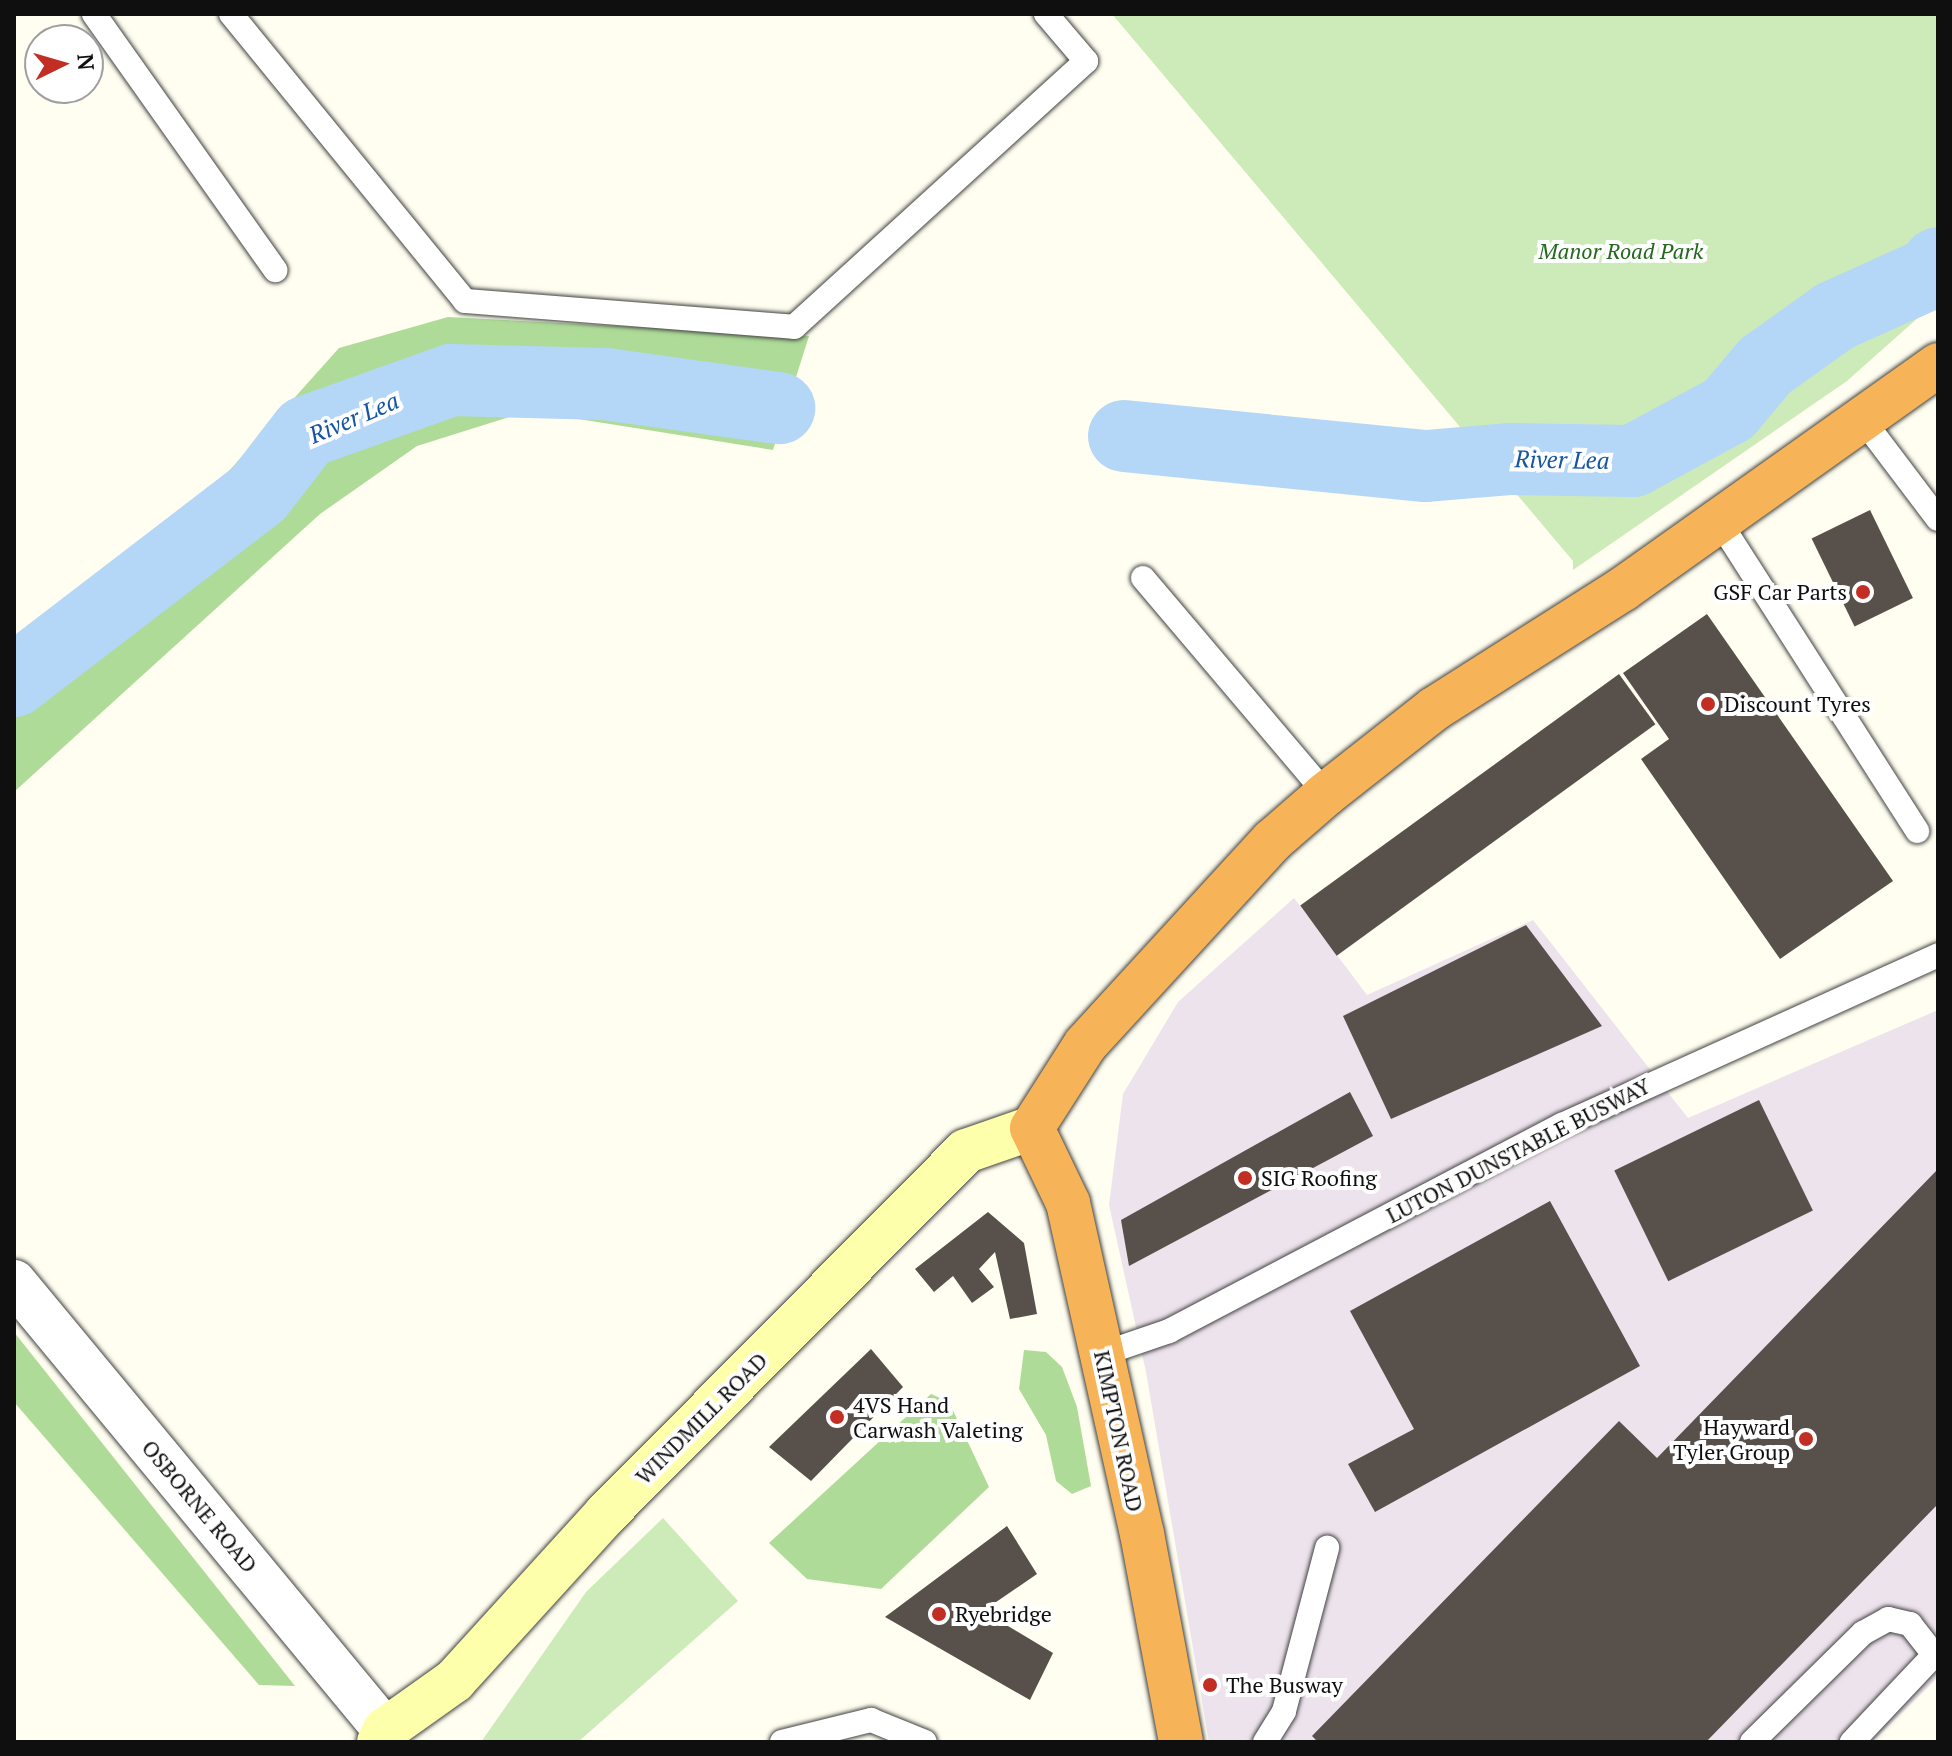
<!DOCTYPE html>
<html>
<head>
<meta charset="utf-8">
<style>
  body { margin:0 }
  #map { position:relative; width:1952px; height:1756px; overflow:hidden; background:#fffef0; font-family:"PT Serif",serif }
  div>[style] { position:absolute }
  .industrial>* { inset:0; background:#ede3ed }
  .green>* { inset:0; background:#cdebb9 }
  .forest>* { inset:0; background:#aedc98 }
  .river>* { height:72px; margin:-36px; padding:0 36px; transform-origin:36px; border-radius:36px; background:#b4d6f7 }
  .building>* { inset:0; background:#58514b; transform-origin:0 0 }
  .roads { filter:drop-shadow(0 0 2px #424242) drop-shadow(0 0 2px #424242) }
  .lane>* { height:24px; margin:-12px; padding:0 12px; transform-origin:12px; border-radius:12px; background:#fff }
  .street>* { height:44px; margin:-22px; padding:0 22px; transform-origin:22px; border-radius:22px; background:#fff }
  .secondary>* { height:44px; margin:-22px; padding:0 22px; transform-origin:22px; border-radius:22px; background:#feffab }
  .highway>* { height:44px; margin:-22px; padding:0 22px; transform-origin:22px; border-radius:22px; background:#f7b357 }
  .dots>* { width:22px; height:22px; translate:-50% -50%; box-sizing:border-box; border:4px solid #fff; border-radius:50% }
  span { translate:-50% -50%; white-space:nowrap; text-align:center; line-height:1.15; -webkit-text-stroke:8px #fff; paint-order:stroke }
  .park-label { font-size:22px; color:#24691d; font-style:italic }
  .poi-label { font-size:22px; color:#0f0f0f }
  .right { translate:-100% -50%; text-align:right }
  .left { translate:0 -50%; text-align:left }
  .street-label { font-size:22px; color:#0f0f0f }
  .water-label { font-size:24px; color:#1555a4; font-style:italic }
  .frame { position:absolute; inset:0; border:16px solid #0f0f0f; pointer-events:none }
  .north { position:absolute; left:24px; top:24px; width:80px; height:80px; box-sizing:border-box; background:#fff; border:2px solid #9f9f9f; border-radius:50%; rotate:85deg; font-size:22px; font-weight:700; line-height:32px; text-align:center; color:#0f0f0f }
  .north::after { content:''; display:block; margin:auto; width:28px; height:36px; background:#c22e23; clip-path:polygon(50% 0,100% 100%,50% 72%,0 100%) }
</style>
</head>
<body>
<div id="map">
  <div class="industrial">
    <div style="clip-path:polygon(1294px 898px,1367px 995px,1533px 920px,1688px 1118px,1938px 1010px,1938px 1677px,1872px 1742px,1209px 1742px,1146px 1372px,1109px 1205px,1123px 1094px,1178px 1002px)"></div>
  </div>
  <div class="green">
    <div style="clip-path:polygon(1112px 14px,1938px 14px,1938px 300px,1847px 381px,1573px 570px,1573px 561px)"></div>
    <div style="clip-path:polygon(663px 1518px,738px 1601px,578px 1742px,481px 1742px,586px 1592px)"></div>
  </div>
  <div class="forest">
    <div style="clip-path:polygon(448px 317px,809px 336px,773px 450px,528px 411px,417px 446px,320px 514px,14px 792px,14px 653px,195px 509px,339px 348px)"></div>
    <div style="clip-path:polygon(14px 1332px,295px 1686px,259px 1685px,14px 1402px)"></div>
    <div style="clip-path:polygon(1024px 1350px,1046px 1352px,1062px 1367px,1077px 1407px,1091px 1486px,1072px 1494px,1056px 1481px,1046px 1435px,1019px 1389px)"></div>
    <div style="clip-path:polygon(931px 1394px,949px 1402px,989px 1487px,881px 1589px,807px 1579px,769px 1543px)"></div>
  </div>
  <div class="river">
    <div style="left:1124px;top:436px;width:303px;rotate:5.7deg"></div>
    <div style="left:1426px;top:466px;width:83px;rotate:-4.8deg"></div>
    <div style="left:1509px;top:459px;width:124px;rotate:0.9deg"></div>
    <div style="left:1633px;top:461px;width:109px;rotate:-28.4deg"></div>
    <div style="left:1729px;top:409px;width:56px;rotate:-50.1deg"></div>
    <div style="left:1765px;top:366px;width:86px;rotate:-35.5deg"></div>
    <div style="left:1835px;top:316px;width:107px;rotate:-24.2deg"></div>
    <div style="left:1933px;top:272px;width:10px;rotate:-61deg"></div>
    <div style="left:14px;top:681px;width:307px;rotate:-37.5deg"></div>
    <div style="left:258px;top:494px;width:78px;rotate:-52.3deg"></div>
    <div style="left:306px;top:432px;width:154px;rotate:-19.7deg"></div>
    <div style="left:451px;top:380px;width:154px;rotate:1.5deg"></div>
    <div style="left:605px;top:384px;width:176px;rotate:7.9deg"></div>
  </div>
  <div class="building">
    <div style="left:1870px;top:510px;width:98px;height:65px;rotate:64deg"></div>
    <div style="clip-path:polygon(1707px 614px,1893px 881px,1780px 959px,1641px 759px,1669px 739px,1623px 673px)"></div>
    <div style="left:1619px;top:674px;width:62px;height:394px;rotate:54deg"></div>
    <div style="clip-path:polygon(1526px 925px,1602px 1026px,1391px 1119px,1343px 1016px)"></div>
    <div style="clip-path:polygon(1350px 1092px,1373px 1136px,1129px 1266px,1121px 1220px)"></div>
    <div style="left:1759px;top:1100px;width:123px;height:161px;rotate:64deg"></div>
    <div style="clip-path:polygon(1938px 1169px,1938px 1504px,1706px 1742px,1318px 1742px,1312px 1736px,1619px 1421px,1657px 1458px)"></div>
    <div style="clip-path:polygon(1550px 1201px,1640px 1366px,1375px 1512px,1348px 1464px,1414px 1429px,1350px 1311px)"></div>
    <div style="clip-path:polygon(988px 1212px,1024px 1243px,1037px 1314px,1010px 1319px,995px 1252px,979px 1269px,994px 1287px,972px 1303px,953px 1276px,934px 1292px,915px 1269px)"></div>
    <div style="clip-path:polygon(871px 1349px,903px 1387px,811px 1481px,769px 1447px)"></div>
    <div style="clip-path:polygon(1007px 1526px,1037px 1574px,983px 1611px,1053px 1653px,1030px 1700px,885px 1617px)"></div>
  </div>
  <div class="roads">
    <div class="lane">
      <div style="left:94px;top:14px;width:314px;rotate:54.7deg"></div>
      <div style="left:231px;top:14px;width:370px;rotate:50.8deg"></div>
      <div style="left:465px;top:301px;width:330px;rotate:4.5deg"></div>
      <div style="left:794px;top:327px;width:395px;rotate:-42.3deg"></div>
      <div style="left:1086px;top:61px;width:62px;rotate:-130.4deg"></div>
      <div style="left:1860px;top:416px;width:129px;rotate:52.9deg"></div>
      <div style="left:1719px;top:521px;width:368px;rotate:57.4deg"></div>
      <div style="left:1143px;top:578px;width:283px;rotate:49.7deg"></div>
      <div style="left:1102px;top:1354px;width:71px;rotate:-18.9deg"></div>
      <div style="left:1169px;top:1331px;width:444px;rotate:-27.7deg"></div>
      <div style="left:1562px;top:1125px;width:413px;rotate:-24.3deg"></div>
      <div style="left:782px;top:1742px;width:92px;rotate:-13.9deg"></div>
      <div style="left:871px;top:1720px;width:58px;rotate:22.2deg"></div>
      <div style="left:1265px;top:1742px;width:36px;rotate:-58deg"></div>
      <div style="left:1284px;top:1711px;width:169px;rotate:-75.2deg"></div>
      <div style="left:1752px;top:1742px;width:156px;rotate:-44.5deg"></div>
      <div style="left:1863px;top:1633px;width:29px;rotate:-29deg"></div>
      <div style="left:1888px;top:1619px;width:23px;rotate:13deg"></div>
      <div style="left:1910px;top:1624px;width:39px;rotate:52deg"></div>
      <div style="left:1934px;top:1655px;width:120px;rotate:133.3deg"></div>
    </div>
    <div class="street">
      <div style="left:14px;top:1282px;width:582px;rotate:50.37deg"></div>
    </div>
    <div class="secondary">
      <div style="left:379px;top:1742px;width:13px;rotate:-63deg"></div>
      <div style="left:385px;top:1730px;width:85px;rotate:-35.4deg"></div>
      <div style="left:454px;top:1681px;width:226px;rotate:-47.7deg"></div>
      <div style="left:606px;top:1514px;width:511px;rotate:-45.24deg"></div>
      <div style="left:966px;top:1151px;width:70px;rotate:-19.2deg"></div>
    </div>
    <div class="highway">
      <div style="left:1181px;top:1742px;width:212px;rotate:-100.6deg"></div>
      <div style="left:1142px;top:1534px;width:339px;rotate:-102.6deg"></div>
      <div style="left:1068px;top:1203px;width:83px;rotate:-115.6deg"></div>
      <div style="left:1032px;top:1128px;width:98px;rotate:-57.4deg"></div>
      <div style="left:1085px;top:1045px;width:277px;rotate:-47.5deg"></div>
      <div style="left:1272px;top:841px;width:72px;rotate:-41deg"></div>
      <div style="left:1326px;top:794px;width:137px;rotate:-38.2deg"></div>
      <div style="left:1434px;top:709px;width:224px;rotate:-32.4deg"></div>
      <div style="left:1623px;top:589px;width:387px;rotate:-35.4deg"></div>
    </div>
  </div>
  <div class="dots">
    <div style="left:1863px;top:592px;background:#c22e23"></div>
    <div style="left:1708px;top:704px;background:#c22e23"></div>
    <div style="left:1245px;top:1178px;background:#c22e23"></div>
    <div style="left:837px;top:1417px;background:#c22e23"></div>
    <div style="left:1806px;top:1439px;background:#c22e23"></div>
    <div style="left:939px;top:1614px;background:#c22e23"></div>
    <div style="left:1210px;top:1685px;background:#c22e23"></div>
  </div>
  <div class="park-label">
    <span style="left:1621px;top:251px">Manor Road Park</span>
  </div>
  <div class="poi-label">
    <span class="right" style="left:1847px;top:592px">GSF Car Parts</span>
    <span class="left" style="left:1724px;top:704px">Discount Tyres</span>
    <span class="left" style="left:1261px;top:1178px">SIG Roofing</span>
    <span class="left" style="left:853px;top:1417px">4VS Hand<br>Carwash Valeting</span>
    <span class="right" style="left:1790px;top:1439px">Hayward<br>Tyler Group</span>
    <span class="left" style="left:955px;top:1614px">Ryebridge</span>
    <span class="left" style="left:1226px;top:1685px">The Busway</span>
  </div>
  <div class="street-label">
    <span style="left:1518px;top:1150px;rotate:-27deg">LUTON DUNSTABLE BUSWAY</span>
    <span style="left:701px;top:1418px;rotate:-45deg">WINDMILL ROAD</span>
    <span style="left:1119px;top:1431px;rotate:78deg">KIMPTON ROAD</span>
    <span style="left:200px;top:1506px;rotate:50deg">OSBORNE ROAD</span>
  </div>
  <div class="water-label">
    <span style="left:354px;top:418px;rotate:-23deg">River Lea</span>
    <span style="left:1562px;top:460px;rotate:1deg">River Lea</span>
  </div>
  <div class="frame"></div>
  <div class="north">N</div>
</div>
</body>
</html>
